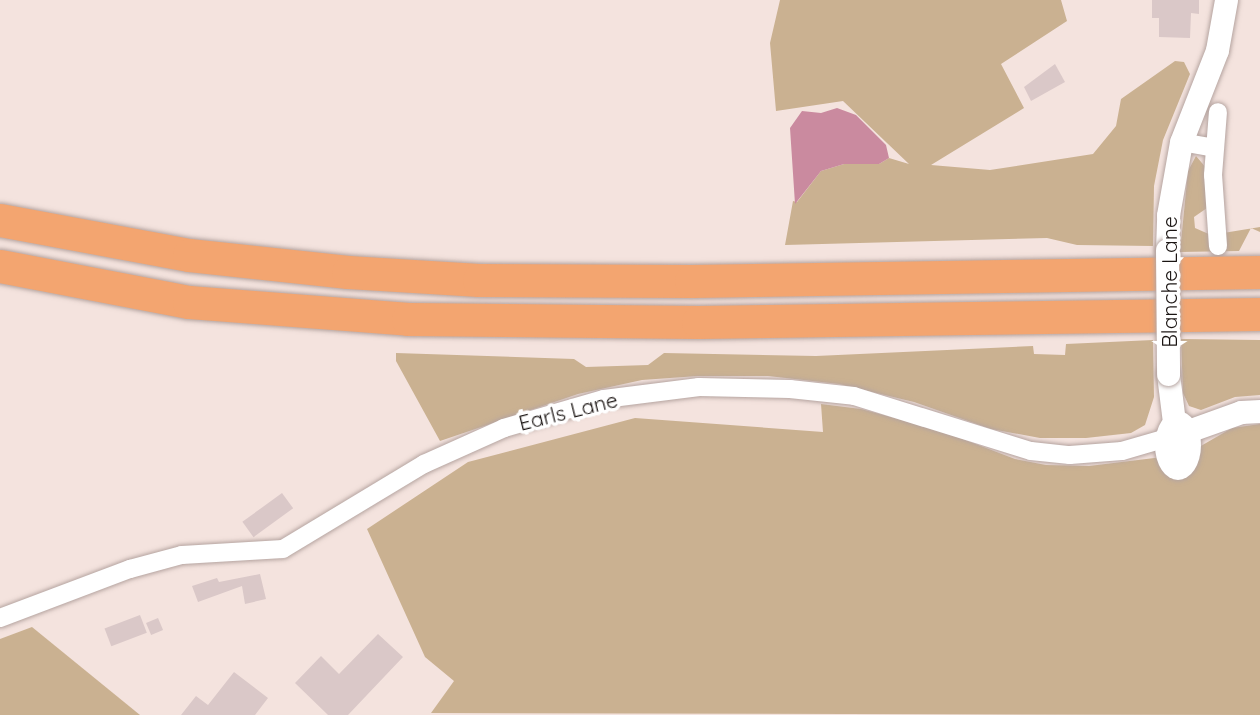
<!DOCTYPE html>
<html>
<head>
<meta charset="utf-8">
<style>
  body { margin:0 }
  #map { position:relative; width:1260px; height:715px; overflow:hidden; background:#f4e3de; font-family:Quicksand,sans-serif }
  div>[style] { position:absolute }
  .green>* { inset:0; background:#cab191 }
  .water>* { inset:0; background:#ca8a9f }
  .building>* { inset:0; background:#dac8c8; transform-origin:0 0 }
  .roads { filter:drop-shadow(0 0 2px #b5a4a0) drop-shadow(0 0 2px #b5a4a0) }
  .minor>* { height:18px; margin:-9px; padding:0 9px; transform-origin:9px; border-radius:9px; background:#fff }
  .tertiary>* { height:23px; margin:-11.5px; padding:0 11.5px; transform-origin:11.5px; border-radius:11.5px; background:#fff }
  .tertiary>.ring { margin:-11.5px; padding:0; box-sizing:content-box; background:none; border:23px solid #fff; border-radius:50% }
  .motorway>* { height:33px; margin:-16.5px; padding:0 16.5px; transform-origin:16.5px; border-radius:16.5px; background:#f3a570 }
  .bridges { filter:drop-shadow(0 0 2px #b5a4a0) drop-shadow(0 0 2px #b5a4a0) }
  .tertiary-bridge>* { height:23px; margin:-11.5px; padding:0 11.5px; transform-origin:11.5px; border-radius:11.5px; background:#fff }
  span { translate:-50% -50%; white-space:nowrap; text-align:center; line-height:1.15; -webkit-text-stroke:7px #fff; paint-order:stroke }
  .street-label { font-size:21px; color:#1a1412 }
</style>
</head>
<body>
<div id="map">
  <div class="green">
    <div style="clip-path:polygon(780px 0,1061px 0,1067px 21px,1001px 64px,1024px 108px,931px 165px,990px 170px,1093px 154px,1116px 126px,1121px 99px,1175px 61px,1184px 62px,1190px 74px,1163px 140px,1154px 186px,1153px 246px,1077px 245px,1047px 238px,785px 245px,793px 201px,797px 202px,821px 171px,844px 164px,879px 164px,889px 158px,909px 164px,843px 101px,776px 111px,770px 43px)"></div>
    <div style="clip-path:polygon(1196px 156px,1207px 169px,1207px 208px,1194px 217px,1195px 228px,1211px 235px,1260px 227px,1260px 232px,1251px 228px,1239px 251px,1180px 252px,1188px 171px)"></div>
    <div style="clip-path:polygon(1181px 339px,1260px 340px,1260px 395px,1235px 397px,1201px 410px,1189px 406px,1183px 393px)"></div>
    <div style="clip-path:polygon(1153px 340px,1154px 397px,1145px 425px,1131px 433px,1086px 438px,1040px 438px,991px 429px,914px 402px,839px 384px,768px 376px,698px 376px,642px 380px,578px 394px,440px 441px,396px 361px,396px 353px,574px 359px,586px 367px,648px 365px,664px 353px,816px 356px,1033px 346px,1034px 354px,1065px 355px,1066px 344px)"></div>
    <div style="clip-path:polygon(821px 404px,861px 409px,939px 430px,1015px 459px,1046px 465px,1089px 466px,1187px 454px,1232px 428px,1260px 424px,1260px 715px,431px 713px,454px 681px,425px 657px,367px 529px,468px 462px,635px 418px,823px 432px)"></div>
    <div style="clip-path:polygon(32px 627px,140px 715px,0 715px,0 639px)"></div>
  </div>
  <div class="water">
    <div style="clip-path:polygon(837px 108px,856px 115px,886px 145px,889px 158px,879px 164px,844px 164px,821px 171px,795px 204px,790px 128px,802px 111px,821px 113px)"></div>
  </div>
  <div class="building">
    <div style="clip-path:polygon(1152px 0,1199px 0,1199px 14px,1191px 13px,1190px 38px,1159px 37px,1159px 18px,1152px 18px)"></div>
    <div style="clip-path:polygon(1055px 64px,1065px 82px,1031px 101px,1024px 87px)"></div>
    <div style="left:282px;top:493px;width:19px;height:49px;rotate:54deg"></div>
    <div style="clip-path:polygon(260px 574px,266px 599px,245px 604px,242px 586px,198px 602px,192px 586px,217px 578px,219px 582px)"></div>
    <div style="left:140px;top:615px;width:19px;height:38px;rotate:69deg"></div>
    <div style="left:158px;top:618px;width:13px;height:13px;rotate:67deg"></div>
    <div style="clip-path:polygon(378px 634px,403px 657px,348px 715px,328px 715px,295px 683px,321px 656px,339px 674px)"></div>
    <div style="clip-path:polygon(234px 672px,268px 698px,255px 715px,181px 715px,196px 696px,208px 705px)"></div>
  </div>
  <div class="roads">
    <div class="minor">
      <div style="left:1181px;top:142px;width:34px;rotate:10deg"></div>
      <div style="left:1218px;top:246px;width:71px;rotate:-94deg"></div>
      <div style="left:1213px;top:175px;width:63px;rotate:-85.5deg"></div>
      <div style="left:0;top:618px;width:139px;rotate:-20.7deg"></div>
      <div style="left:130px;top:569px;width:54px;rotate:-15.1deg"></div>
      <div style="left:182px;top:555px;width:101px;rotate:-3.4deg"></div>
      <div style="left:283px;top:549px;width:165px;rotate:-31.1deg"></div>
      <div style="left:424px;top:464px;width:88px;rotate:-24.2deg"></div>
      <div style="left:504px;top:428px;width:104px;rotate:-16.2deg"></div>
      <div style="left:604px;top:399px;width:96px;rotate:-7.2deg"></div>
      <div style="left:699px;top:387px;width:91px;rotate:1.3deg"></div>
      <div style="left:790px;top:389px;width:64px;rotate:6.2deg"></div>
      <div style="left:854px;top:396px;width:185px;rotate:17.3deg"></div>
      <div style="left:1031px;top:451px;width:39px;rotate:6deg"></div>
      <div style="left:1070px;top:455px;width:52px;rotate:-4.4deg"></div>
      <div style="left:1122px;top:451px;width:47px;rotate:-16.1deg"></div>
    </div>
    <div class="tertiary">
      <div style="left:1167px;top:250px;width:35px;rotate:-88deg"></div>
      <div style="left:1168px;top:215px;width:74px;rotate:-79.9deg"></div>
      <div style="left:1181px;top:142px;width:99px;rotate:-68.6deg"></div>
      <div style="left:1217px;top:50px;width:51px;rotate:-79.8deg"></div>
      <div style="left:1168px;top:374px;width:48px;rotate:82.9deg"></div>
      <div class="ring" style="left:1166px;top:422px;width:-1px;height:-1px"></div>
      <div style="left:1188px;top:431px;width:56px;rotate:-19.7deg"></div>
      <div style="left:1241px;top:412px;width:19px;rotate:-3deg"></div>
    </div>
    <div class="motorway">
      <div style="left:0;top:220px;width:192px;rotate:10.5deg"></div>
      <div style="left:189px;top:255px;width:160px;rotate:6.1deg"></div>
      <div style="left:348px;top:272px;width:131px;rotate:3.5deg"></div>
      <div style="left:479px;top:280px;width:212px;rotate:0.3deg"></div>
      <div style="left:691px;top:281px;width:569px;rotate:-0.91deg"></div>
      <div style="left:0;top:266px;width:192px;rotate:10.8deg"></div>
      <div style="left:189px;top:302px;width:220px;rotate:4.4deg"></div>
      <div style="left:408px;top:319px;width:290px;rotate:0.6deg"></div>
      <div style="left:698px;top:322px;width:562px;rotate:-0.82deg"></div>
    </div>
  </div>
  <div class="bridges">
    <div class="tertiary-bridge">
      <div style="left:1167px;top:250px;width:124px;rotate:89.5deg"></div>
    </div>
  </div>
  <div class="street-label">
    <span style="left:1169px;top:282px;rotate:-90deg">Blanche Lane</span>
    <span style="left:568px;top:411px;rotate:-14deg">Earls Lane</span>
  </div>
</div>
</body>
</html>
